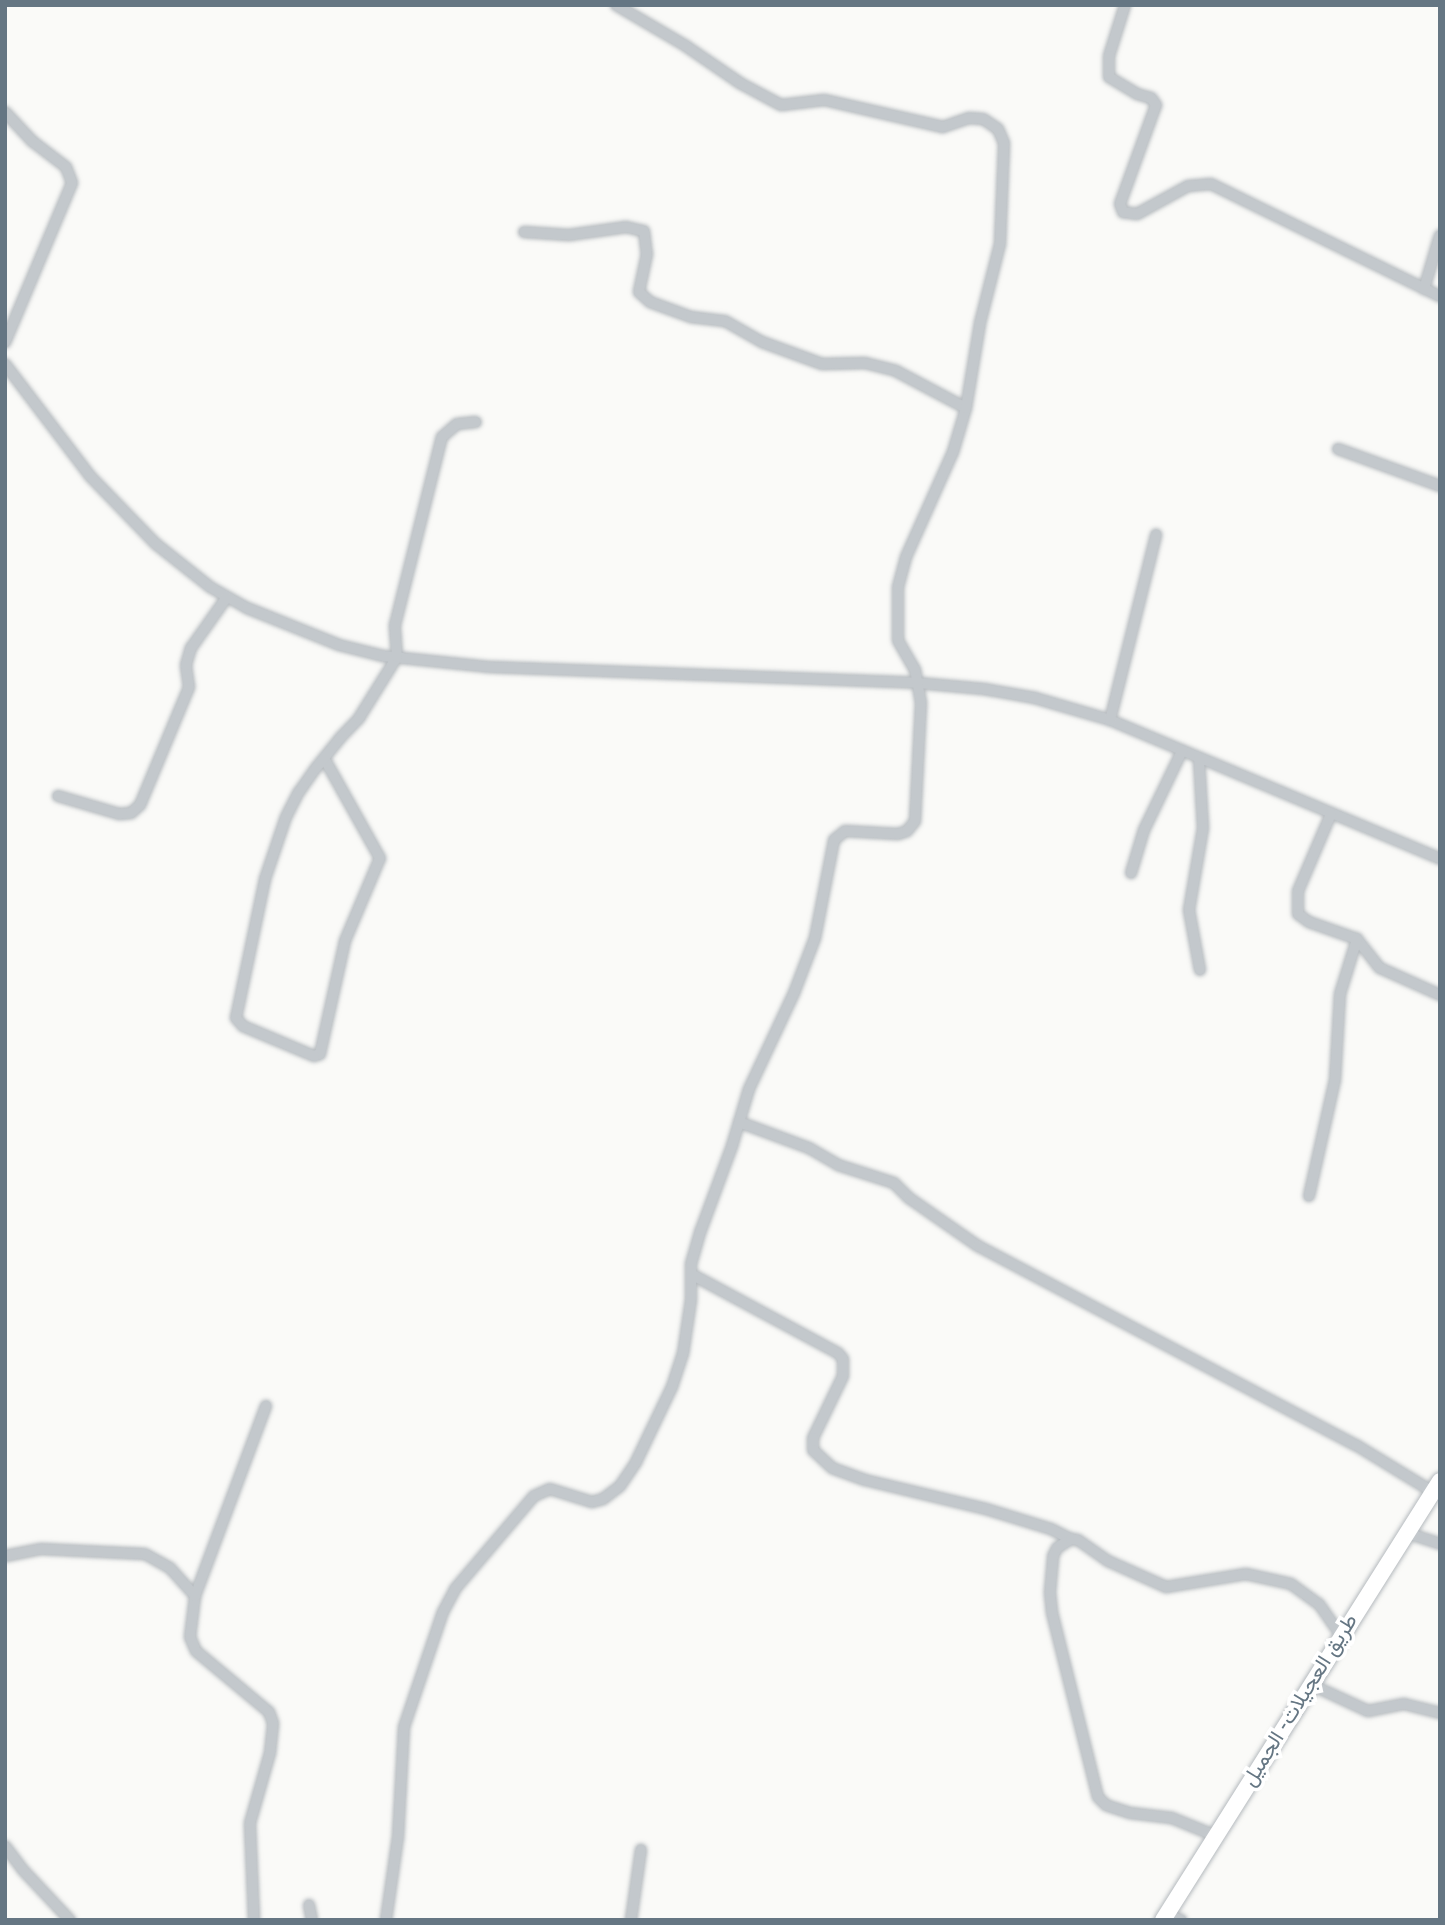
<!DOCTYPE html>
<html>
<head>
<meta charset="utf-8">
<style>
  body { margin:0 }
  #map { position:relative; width:1445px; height:1925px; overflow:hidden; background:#fafaf8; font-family:Overpass,Vazirmatn,sans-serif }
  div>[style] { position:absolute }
  .roads { filter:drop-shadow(0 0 2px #b5babe) drop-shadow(0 0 2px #b5babe) }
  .minor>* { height:10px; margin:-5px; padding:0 5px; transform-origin:5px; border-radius:5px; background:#c3c8cc }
  .primary>* { height:16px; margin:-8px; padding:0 8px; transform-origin:8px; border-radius:8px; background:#fff }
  span { translate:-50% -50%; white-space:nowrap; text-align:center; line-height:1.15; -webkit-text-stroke:7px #fff; paint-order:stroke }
  .street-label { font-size:21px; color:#657683 }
  .frame { position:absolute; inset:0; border:7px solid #657683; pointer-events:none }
</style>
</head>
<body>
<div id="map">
  <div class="roads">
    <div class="minor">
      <div style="left:1125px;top:5px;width:53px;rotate:107.4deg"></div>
      <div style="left:1109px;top:56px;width:21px;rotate:90deg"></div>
      <div style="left:1109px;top:77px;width:33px;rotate:31deg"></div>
      <div style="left:1137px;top:94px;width:15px;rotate:16deg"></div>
      <div style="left:1151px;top:98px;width:9px;rotate:54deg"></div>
      <div style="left:1156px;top:105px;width:105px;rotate:110deg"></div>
      <div style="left:1120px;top:204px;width:9px;rotate:69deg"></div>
      <div style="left:1123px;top:212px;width:14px;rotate:8deg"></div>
      <div style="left:1137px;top:214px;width:58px;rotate:-28.8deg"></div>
      <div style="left:1188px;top:186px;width:23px;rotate:-5deg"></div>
      <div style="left:1211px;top:184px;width:255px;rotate:26.1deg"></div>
      <div style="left:5px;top:112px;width:40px;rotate:47deg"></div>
      <div style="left:32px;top:141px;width:43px;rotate:37.4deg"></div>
      <div style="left:66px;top:167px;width:17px;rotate:69deg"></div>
      <div style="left:72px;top:183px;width:173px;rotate:112.8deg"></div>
      <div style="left:524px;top:232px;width:45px;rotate:3.8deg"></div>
      <div style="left:569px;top:235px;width:58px;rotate:-8deg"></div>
      <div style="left:626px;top:227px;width:18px;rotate:13deg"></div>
      <div style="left:644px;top:231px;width:23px;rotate:83deg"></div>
      <div style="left:647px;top:254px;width:39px;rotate:102deg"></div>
      <div style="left:639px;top:292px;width:15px;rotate:42deg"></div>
      <div style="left:650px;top:302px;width:44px;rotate:20.1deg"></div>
      <div style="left:691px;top:317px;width:34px;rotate:7deg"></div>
      <div style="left:725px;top:321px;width:43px;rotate:29.6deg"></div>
      <div style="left:762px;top:342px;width:64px;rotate:20.1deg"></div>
      <div style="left:822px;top:364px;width:43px;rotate:-1.3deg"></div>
      <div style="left:865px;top:363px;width:32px;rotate:14deg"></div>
      <div style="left:896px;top:371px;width:79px;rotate:27.9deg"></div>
      <div style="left:1424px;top:289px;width:56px;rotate:-73.5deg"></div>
      <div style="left:5px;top:364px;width:141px;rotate:52.8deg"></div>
      <div style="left:90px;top:476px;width:95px;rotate:45.9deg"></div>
      <div style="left:156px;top:544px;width:69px;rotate:38.5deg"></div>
      <div style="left:210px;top:587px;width:43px;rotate:29.6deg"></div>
      <div style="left:247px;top:608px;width:99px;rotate:21.9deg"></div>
      <div style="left:339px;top:645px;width:45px;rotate:14deg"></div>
      <div style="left:383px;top:656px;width:108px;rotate:5.9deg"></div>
      <div style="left:490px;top:667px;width:428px;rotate:2.1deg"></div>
      <div style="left:918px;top:683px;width:66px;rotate:5.2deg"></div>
      <div style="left:984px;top:689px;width:52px;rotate:10deg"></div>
      <div style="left:1035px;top:698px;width:78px;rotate:16.3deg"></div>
      <div style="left:1110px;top:720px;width:358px;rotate:22.8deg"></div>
      <div style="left:1338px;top:449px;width:109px;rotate:19.9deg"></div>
      <div style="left:1110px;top:720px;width:191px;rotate:-76deg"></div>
      <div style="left:324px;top:758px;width:115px;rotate:60.8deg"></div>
      <div style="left:380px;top:858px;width:90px;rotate:112.9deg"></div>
      <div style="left:345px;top:941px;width:116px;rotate:102.5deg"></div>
      <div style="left:320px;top:1054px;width:6px;rotate:162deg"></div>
      <div style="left:314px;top:1056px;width:77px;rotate:-157.1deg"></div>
      <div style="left:243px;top:1026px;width:11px;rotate:-131deg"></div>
      <div style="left:236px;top:1018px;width:142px;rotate:-78.2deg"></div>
      <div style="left:265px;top:879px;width:65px;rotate:-71.3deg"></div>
      <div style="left:286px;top:817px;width:28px;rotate:-63deg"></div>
      <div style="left:299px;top:792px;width:29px;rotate:-55deg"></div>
      <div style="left:316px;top:768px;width:38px;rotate:-51deg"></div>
      <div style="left:340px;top:738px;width:28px;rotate:-46deg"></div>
      <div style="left:359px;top:718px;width:72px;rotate:-58.1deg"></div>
      <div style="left:397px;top:657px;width:32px;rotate:-94deg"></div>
      <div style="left:395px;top:625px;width:194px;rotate:-76deg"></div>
      <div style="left:442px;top:437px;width:20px;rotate:-41deg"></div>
      <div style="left:457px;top:424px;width:19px;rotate:-6deg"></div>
      <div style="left:1199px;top:759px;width:69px;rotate:86.7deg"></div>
      <div style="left:1203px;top:828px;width:83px;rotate:99.7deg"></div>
      <div style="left:1189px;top:910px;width:61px;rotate:79.6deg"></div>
      <div style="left:58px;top:796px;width:64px;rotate:16.4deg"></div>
      <div style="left:119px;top:814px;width:12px;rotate:-5deg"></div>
      <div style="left:131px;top:813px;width:12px;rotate:-42deg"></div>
      <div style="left:140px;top:805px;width:128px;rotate:-67.4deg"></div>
      <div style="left:189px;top:687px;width:22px;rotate:-98deg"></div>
      <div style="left:186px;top:665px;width:18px;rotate:-74deg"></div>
      <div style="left:191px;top:648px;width:62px;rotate:-54.8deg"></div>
      <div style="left:1331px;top:814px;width:84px;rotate:113.2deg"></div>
      <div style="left:1298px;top:891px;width:23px;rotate:90deg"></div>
      <div style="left:1298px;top:914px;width:14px;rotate:36deg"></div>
      <div style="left:1309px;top:922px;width:51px;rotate:19.5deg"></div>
      <div style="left:1357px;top:939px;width:37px;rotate:52deg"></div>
      <div style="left:1380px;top:968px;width:66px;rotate:24.2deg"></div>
      <div style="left:1131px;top:873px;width:45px;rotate:-73.2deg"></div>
      <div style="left:1144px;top:830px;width:88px;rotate:-64.3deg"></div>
      <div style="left:739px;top:1122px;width:75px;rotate:20.4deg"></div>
      <div style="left:809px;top:1148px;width:34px;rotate:30deg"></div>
      <div style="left:838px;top:1165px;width:59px;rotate:17.8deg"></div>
      <div style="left:894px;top:1183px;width:21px;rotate:45deg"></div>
      <div style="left:909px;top:1198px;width:84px;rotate:34.8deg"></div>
      <div style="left:978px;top:1246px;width:427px;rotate:27.8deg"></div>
      <div style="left:1356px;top:1445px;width:90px;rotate:31.4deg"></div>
      <div style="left:1309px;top:1196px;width:119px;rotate:-77.4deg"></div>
      <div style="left:1335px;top:1080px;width:86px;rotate:-86.7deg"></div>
      <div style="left:1340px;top:994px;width:58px;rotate:-72.8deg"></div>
      <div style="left:691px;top:1274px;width:167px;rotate:28.3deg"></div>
      <div style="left:838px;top:1353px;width:8px;rotate:50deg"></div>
      <div style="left:843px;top:1359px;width:17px;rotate:90deg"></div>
      <div style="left:843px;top:1376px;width:69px;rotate:115.8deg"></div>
      <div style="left:813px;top:1438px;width:12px;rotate:90deg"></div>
      <div style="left:813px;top:1450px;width:26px;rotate:43deg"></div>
      <div style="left:832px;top:1468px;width:35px;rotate:20deg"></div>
      <div style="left:865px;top:1480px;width:124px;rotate:13.5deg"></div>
      <div style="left:986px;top:1509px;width:68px;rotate:17.1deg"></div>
      <div style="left:1051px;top:1529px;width:22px;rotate:27deg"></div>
      <div style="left:1407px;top:1533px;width:35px;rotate:18deg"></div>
      <div style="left:5px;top:1556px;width:37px;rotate:-11deg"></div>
      <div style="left:41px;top:1549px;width:104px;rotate:2.8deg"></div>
      <div style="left:145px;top:1554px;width:29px;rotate:29deg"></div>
      <div style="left:170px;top:1568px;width:38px;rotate:48deg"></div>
      <div style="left:1312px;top:1685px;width:62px;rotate:24.9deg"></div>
      <div style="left:1368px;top:1711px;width:37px;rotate:-11deg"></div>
      <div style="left:1404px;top:1704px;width:37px;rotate:14deg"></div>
      <div style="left:1216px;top:1836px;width:48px;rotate:-157.8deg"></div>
      <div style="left:1172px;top:1818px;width:42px;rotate:-173.2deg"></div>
      <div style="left:1130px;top:1813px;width:25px;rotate:-162deg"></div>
      <div style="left:1106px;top:1805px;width:11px;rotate:-135deg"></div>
      <div style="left:1098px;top:1797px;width:191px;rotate:-104deg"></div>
      <div style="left:1052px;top:1612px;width:20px;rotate:-96deg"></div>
      <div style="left:1050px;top:1592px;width:36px;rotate:-85deg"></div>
      <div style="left:1053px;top:1556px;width:9px;rotate:-63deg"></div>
      <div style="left:1057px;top:1548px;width:17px;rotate:-33deg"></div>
      <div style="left:1071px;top:1539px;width:7px;rotate:8deg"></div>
      <div style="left:1078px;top:1540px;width:37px;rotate:35deg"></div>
      <div style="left:1108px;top:1561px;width:64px;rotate:24.1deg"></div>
      <div style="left:1166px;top:1587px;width:81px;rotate:-9.2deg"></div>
      <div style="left:1246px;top:1574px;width:46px;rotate:12.5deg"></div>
      <div style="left:1291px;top:1584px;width:34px;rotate:36deg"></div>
      <div style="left:1319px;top:1604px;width:40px;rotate:55.1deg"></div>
      <div style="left:5px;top:1846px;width:30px;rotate:53deg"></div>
      <div style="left:23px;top:1870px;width:69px;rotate:46.8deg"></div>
      <div style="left:309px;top:1905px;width:15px;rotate:79deg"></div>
      <div style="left:1166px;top:1915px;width:16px;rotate:18deg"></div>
      <div style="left:254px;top:1920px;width:97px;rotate:-92.4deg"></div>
      <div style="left:250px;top:1823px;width:73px;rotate:-74.1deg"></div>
      <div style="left:270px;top:1753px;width:30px;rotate:-84deg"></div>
      <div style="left:273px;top:1723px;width:12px;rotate:-110deg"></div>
      <div style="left:269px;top:1712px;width:95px;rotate:-140.1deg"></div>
      <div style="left:196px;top:1651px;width:15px;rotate:-113deg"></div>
      <div style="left:190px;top:1637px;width:41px;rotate:-83deg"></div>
      <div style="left:195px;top:1596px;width:203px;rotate:-69.5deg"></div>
      <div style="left:386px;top:1920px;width:84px;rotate:-81.8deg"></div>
      <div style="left:398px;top:1837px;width:110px;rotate:-86.9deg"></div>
      <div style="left:404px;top:1727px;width:121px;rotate:-71.3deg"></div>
      <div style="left:443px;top:1612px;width:26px;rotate:-62deg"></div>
      <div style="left:455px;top:1589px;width:122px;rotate:-49.7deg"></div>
      <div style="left:534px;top:1496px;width:17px;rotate:-24deg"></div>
      <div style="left:550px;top:1489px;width:44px;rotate:17.2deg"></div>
      <div style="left:592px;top:1502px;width:11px;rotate:-15deg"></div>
      <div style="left:603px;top:1499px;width:21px;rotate:-37deg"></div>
      <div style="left:620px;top:1486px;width:29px;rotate:-56deg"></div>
      <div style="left:636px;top:1462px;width:83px;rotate:-64.4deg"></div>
      <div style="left:672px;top:1387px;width:35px;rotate:-72deg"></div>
      <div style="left:683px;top:1354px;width:55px;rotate:-81.6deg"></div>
      <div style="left:691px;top:1300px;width:36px;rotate:-90deg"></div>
      <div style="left:691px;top:1264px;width:35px;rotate:-74deg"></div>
      <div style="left:701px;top:1230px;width:90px;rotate:-69.7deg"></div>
      <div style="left:732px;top:1146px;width:59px;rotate:-73.4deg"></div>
      <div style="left:749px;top:1089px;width:106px;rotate:-64.9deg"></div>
      <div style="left:794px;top:993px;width:59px;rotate:-69.1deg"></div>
      <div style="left:815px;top:938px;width:100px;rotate:-79deg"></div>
      <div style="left:834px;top:840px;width:14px;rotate:-39deg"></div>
      <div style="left:845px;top:831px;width:53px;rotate:3.2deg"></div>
      <div style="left:898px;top:834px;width:9px;rotate:-18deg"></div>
      <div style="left:907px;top:831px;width:13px;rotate:-51deg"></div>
      <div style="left:915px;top:821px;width:118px;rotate:-87.1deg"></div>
      <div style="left:921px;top:703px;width:34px;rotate:-100deg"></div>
      <div style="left:915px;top:670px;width:34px;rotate:-120deg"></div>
      <div style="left:898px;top:640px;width:53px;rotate:-90deg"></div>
      <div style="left:898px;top:587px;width:31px;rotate:-75deg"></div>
      <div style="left:906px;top:557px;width:115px;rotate:-65.9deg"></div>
      <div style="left:953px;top:452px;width:46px;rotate:-73.5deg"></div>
      <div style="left:966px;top:408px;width:86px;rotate:-80.6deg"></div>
      <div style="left:980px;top:323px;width:81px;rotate:-75.8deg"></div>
      <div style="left:1000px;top:244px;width:101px;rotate:-87.7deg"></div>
      <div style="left:1004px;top:143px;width:15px;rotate:-113deg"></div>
      <div style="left:998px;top:129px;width:18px;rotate:-146deg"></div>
      <div style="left:983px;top:119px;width:14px;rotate:-176deg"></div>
      <div style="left:969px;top:118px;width:28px;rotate:161deg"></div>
      <div style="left:943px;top:127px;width:122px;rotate:-167.2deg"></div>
      <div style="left:824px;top:100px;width:43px;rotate:173.4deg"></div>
      <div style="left:781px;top:105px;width:47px;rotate:-151.8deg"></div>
      <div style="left:740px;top:83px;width:65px;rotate:-145.6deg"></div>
      <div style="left:686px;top:46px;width:81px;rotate:-149.6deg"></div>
      <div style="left:631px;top:1920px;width:71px;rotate:-81.9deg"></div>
    </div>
    <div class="primary">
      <div style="left:1163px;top:1920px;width:519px;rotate:-57.75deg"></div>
    </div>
  </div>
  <div class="street-label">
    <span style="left:1301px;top:1701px;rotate:-58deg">طريق العجيلات- الجميل</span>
  </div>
  <div class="frame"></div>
</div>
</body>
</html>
